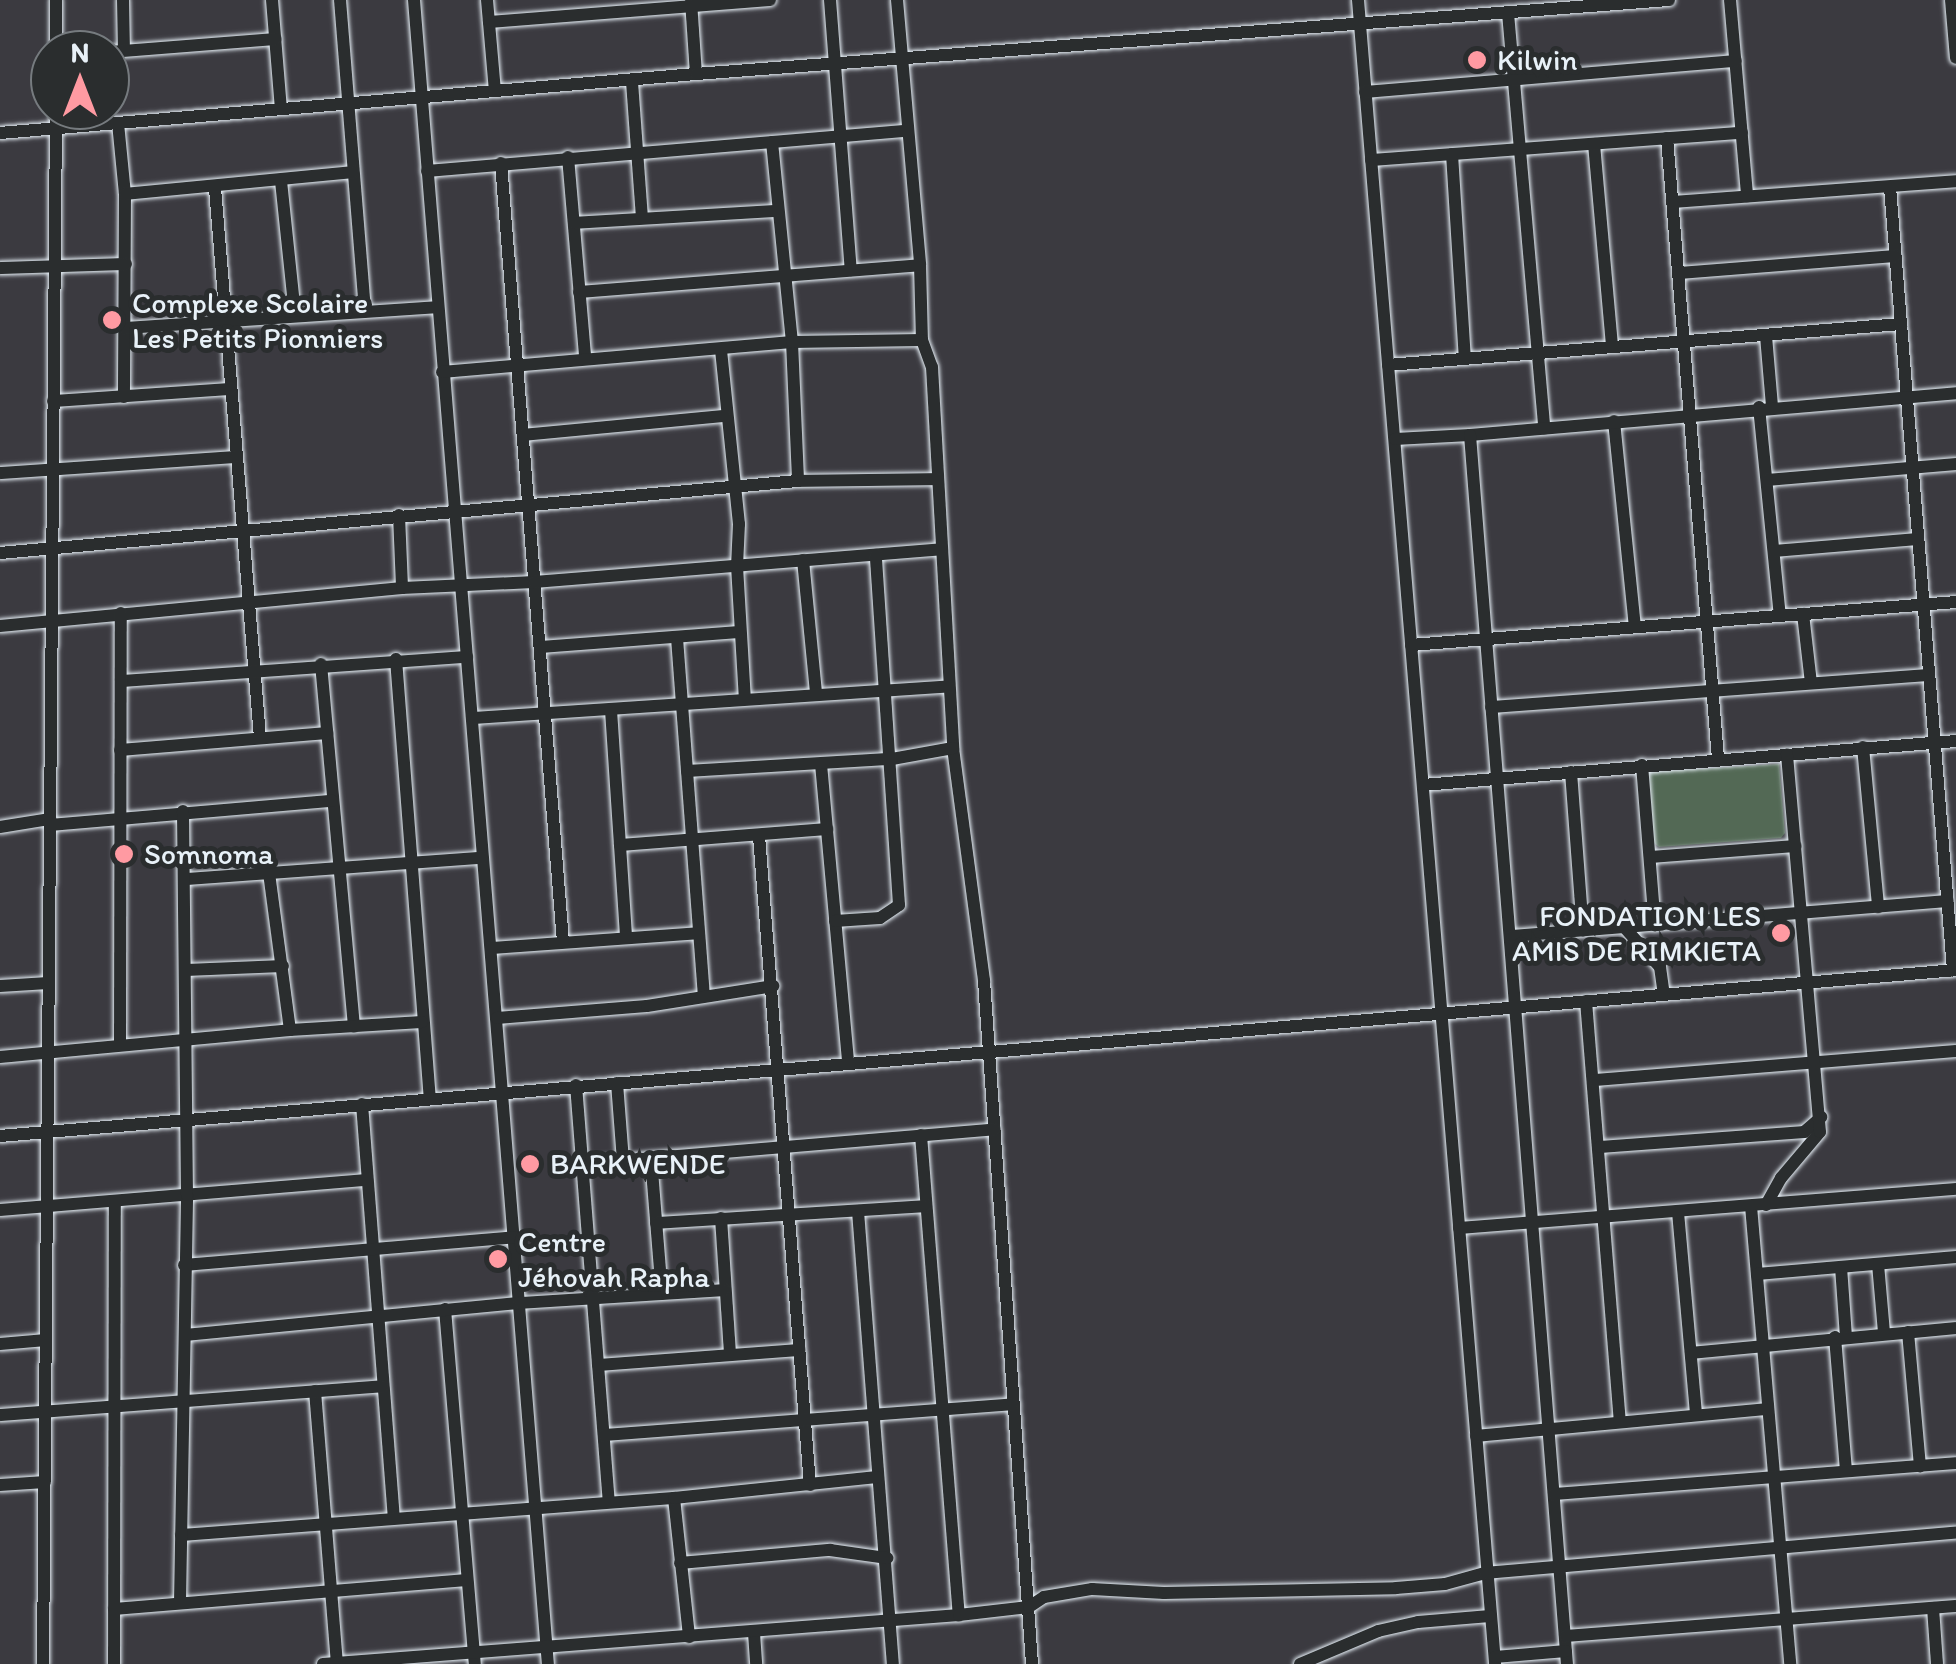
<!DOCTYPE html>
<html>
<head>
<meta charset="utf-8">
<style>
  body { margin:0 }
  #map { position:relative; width:1956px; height:1664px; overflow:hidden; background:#3b3a40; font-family:Itim,sans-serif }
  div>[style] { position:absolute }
  .green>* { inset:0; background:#536955 }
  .roads { filter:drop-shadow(0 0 2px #e8f1f8) drop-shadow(0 0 2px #e8f1f8) }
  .minor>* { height:12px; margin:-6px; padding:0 6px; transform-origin:6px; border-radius:6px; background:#2a2d2e }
  .dots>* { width:28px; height:28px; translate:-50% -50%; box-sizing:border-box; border:5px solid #2a2d2e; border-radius:50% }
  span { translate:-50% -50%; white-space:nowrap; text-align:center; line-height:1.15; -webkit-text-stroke:10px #2a2d2e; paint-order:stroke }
  .poi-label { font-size:30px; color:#e8f1f8 }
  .left { translate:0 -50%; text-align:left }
  .right { translate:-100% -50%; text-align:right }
  .north { position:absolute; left:30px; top:30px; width:100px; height:100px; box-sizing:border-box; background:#2a2d2e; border:2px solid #767b7f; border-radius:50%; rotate:0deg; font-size:28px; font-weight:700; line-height:40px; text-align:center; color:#e8f1f8 }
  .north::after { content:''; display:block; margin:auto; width:35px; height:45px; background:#ff9aa2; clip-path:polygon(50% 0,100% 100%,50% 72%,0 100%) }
</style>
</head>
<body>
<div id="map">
  <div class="green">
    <div style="clip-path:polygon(1779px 764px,1785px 833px,1781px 838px,1659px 847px,1654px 843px,1649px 772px)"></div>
  </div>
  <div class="roads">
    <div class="minor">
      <div style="left:123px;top:0;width:50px;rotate:88.9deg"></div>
      <div style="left:272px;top:0;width:109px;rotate:85.3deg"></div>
      <div style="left:340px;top:0;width:311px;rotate:85.4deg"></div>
      <div style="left:414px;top:0;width:1669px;rotate:85.4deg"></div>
      <div style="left:487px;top:0;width:91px;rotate:85deg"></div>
      <div style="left:830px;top:0;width:271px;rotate:85.6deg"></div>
      <div style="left:897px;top:0;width:266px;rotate:85deg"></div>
      <div style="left:920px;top:265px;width:75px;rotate:88.5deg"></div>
      <div style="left:922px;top:340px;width:29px;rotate:70deg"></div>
      <div style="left:932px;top:367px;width:382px;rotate:86.8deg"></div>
      <div style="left:953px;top:748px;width:235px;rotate:82.4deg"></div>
      <div style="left:984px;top:981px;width:685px;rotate:85.98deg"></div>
      <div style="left:1358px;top:0;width:1670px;rotate:85.29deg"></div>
      <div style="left:1730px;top:0;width:197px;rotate:85deg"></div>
      <div style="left:1951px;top:0;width:58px;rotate:85.1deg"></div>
      <div style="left:691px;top:1px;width:73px;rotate:86.1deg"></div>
      <div style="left:1508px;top:13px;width:417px;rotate:85deg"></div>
      <div style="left:489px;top:22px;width:282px;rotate:-4.5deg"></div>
      <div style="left:56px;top:50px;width:50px;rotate:-90deg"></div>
      <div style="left:110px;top:52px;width:166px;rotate:-4.5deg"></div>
      <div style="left:632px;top:82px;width:135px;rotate:85.8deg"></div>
      <div style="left:1365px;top:92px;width:372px;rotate:-4.8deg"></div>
      <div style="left:118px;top:123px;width:71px;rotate:84.4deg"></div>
      <div style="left:125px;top:194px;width:203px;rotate:90.3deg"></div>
      <div style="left:0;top:133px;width:698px;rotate:-4.85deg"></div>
      <div style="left:696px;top:74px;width:976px;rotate:-4.35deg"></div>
      <div style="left:1667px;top:138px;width:622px;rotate:85.3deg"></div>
      <div style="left:772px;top:142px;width:201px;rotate:84.3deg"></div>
      <div style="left:792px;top:342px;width:139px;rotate:87.5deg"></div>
      <div style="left:1594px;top:144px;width:203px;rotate:84.9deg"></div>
      <div style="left:1452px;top:154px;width:205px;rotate:86.4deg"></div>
      <div style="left:568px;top:157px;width:201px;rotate:85.1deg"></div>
      <div style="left:1371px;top:160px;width:372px;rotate:-4.2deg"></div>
      <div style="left:501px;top:163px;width:781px;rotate:85.45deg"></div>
      <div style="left:427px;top:171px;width:481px;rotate:-4.8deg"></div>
      <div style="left:281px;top:181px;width:135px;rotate:84deg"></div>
      <div style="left:1890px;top:187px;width:786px;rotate:85.4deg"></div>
      <div style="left:215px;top:188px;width:552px;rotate:85.32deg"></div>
      <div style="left:125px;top:194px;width:229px;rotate:-5.5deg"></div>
      <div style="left:1672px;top:202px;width:285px;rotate:-4.2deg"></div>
      <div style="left:574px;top:223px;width:203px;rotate:-3.4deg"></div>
      <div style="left:0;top:268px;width:126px;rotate:-1.8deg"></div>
      <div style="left:1679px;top:273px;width:217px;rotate:-4.5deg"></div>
      <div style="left:579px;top:292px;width:342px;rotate:-4.5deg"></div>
      <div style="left:124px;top:328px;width:314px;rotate:-3.8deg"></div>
      <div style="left:1766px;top:336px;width:70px;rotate:85.1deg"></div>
      <div style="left:721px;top:350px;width:175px;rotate:84.1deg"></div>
      <div style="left:739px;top:524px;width:42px;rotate:92.7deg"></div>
      <div style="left:737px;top:566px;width:133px;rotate:86.6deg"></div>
      <div style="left:1388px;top:365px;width:515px;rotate:-4.57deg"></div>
      <div style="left:442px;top:372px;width:351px;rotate:-4.9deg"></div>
      <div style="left:792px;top:342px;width:130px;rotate:-0.9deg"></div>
      <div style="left:53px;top:401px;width:178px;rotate:-3.9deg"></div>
      <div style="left:1759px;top:407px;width:210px;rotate:84.3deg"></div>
      <div style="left:1614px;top:421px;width:207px;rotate:84.2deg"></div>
      <div style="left:523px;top:435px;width:203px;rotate:-5.4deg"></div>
      <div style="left:1470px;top:435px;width:488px;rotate:-4.9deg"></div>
      <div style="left:1395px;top:439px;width:75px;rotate:-3.1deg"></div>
      <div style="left:1470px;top:435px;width:1233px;rotate:85.49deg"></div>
      <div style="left:0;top:473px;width:237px;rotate:-3.9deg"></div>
      <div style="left:1767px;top:480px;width:190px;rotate:-4.8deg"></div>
      <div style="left:399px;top:515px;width:73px;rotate:87.6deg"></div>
      <div style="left:1774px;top:551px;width:144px;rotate:-4.8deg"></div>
      <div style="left:0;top:553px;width:801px;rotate:-5.16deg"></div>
      <div style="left:798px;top:481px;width:140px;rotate:-0.8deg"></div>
      <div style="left:803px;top:560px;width:134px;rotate:84.4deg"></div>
      <div style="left:1803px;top:614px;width:69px;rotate:83.4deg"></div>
      <div style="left:0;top:626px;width:404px;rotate:-5.4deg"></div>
      <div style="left:402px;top:588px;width:132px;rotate:-2.6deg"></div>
      <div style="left:534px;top:582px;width:409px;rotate:-4.6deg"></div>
      <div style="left:677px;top:638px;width:359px;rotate:85.7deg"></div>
      <div style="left:1411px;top:645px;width:547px;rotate:-4.51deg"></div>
      <div style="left:540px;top:647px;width:200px;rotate:-4.3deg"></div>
      <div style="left:396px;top:659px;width:439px;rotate:85.6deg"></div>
      <div style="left:321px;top:664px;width:364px;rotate:84.8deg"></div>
      <div style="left:121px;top:681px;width:347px;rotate:-4deg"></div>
      <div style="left:1491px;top:707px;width:439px;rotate:-4.2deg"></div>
      <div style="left:611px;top:710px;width:225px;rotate:86.2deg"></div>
      <div style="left:472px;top:718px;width:478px;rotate:-3.8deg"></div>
      <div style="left:1863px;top:747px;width:161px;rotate:84.6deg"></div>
      <div style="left:120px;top:750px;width:208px;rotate:-4.7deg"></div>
      <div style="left:821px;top:764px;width:298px;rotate:84.8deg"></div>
      <div style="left:1642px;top:765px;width:161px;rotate:85.4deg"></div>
      <div style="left:687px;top:771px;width:205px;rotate:-3.4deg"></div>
      <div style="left:892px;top:759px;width:62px;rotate:-10.2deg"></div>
      <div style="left:1571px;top:772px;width:159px;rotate:85.7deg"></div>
      <div style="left:1423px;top:785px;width:535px;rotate:-4.72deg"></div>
      <div style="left:50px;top:825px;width:283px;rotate:-4.9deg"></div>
      <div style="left:0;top:827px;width:51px;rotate:-9.1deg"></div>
      <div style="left:759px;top:836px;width:651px;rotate:85.51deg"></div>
      <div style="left:620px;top:845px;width:208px;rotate:-4.4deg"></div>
      <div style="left:1650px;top:857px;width:146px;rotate:-4.3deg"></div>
      <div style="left:269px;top:873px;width:158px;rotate:82.4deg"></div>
      <div style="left:186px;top:879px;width:297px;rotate:-4.1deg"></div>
      <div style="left:835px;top:921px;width:45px;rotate:-3.8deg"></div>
      <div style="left:880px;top:918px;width:23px;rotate:-34deg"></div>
      <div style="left:899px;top:905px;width:351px;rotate:-93.8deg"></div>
      <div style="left:1624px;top:927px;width:54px;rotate:48deg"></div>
      <div style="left:1660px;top:967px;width:27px;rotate:82deg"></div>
      <div style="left:1512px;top:936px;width:437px;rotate:-4.6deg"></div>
      <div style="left:491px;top:948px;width:208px;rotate:-4.1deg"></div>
      <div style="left:186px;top:970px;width:97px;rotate:-2.4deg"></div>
      <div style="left:0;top:986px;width:48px;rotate:-3.6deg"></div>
      <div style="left:1586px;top:1001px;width:421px;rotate:85.4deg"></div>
      <div style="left:497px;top:1018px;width:150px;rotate:-4.6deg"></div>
      <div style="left:647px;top:1006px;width:128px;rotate:-9deg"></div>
      <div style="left:120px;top:1044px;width:431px;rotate:-89.9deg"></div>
      <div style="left:0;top:1057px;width:291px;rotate:-5.3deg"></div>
      <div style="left:290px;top:1030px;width:132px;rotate:-3.5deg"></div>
      <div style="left:1595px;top:1080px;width:362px;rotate:-4.6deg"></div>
      <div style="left:617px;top:1083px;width:78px;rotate:85.6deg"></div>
      <div style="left:576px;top:1085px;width:418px;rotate:85.5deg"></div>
      <div style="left:362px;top:1104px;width:415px;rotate:85.6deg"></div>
      <div style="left:921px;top:1135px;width:482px;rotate:85.5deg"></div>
      <div style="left:0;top:1136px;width:1963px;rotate:-4.85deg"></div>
      <div style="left:1600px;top:1147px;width:205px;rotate:-4.2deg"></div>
      <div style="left:1804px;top:1132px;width:23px;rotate:-41deg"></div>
      <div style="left:651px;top:1158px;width:136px;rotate:85.4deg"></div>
      <div style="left:582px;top:1164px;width:414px;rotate:-4.8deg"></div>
      <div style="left:1766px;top:1205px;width:31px;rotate:-61deg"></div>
      <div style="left:1781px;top:1178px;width:60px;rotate:-49.7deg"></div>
      <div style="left:1820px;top:1132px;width:379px;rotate:-95deg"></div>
      <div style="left:1751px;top:1206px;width:460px;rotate:85.1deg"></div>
      <div style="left:0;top:1210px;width:368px;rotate:-4.7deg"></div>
      <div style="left:858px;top:1211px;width:454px;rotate:85.6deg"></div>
      <div style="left:1678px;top:1212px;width:203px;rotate:84.9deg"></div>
      <div style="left:721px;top:1218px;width:136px;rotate:86.2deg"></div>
      <div style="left:656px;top:1223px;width:270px;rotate:-3.6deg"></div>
      <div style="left:1459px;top:1228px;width:499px;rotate:-4.5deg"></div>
      <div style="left:1878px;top:1264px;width:69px;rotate:85deg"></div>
      <div style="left:184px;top:1265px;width:332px;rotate:-4.8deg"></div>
      <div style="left:1841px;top:1267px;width:69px;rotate:85.9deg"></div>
      <div style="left:1757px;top:1274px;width:200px;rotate:-4.9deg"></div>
      <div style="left:445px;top:1309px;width:356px;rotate:85.2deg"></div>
      <div style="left:1908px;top:1332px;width:135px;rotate:84.9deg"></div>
      <div style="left:185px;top:1335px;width:337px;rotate:-5.5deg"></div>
      <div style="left:520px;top:1303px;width:204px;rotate:-3.6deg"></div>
      <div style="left:1835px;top:1337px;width:134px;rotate:85.3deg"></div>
      <div style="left:0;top:1344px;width:46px;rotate:-5deg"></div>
      <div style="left:1691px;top:1353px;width:266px;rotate:-5.4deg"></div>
      <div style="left:598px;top:1365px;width:202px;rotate:-4.3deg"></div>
      <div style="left:315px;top:1391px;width:274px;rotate:85.4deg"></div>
      <div style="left:0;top:1415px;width:384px;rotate:-4.3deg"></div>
      <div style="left:604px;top:1435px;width:409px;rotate:-4.3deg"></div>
      <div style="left:1476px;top:1436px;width:293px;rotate:-5.3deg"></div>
      <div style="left:0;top:1485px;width:45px;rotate:-3.8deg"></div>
      <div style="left:1554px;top:1494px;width:403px;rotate:-4.4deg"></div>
      <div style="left:674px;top:1498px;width:140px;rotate:83.8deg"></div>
      <div style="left:181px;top:1535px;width:494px;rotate:-4.3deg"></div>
      <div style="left:674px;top:1498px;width:204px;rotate:-5.9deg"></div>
      <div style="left:680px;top:1563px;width:151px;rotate:-5deg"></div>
      <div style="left:830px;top:1550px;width:58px;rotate:8deg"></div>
      <div style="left:180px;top:1602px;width:407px;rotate:-89deg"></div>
      <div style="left:187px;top:1195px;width:384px;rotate:-90.6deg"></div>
      <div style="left:1933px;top:1608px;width:56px;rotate:85.9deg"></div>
      <div style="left:114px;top:1609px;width:354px;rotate:-4.7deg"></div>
      <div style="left:754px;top:1633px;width:31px;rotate:86deg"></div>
      <div style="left:1565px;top:1636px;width:392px;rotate:-4.4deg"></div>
      <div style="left:1495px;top:1657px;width:71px;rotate:-4.8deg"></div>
      <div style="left:43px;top:1664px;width:1554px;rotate:-89.52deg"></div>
      <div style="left:114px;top:1664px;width:463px;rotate:-89.9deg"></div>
      <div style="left:323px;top:1664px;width:638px;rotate:-4.41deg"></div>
      <div style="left:959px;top:1615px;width:70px;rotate:-6.5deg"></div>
      <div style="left:1029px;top:1607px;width:18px;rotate:-34deg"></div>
      <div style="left:1044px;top:1597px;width:49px;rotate:-9.5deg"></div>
      <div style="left:1092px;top:1589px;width:72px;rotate:3.2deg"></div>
      <div style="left:1164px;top:1593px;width:232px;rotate:-1.2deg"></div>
      <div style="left:1396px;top:1588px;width:49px;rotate:-4.7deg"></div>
      <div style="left:1445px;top:1584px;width:41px;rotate:-15.4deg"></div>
      <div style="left:1485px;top:1573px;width:473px;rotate:-4.9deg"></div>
      <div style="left:1300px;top:1664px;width:85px;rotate:-22.9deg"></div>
      <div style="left:1378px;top:1631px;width:41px;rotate:-12.7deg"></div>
      <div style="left:1418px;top:1622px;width:72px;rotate:-4.8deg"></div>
    </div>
  </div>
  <div class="dots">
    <div style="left:1477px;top:60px;background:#ff9aa2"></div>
    <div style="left:112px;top:320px;background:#ff9aa2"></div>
    <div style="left:124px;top:854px;background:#ff9aa2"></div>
    <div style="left:1781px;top:933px;background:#ff9aa2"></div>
    <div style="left:530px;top:1164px;background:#ff9aa2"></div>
    <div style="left:498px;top:1259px;background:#ff9aa2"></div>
  </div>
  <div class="poi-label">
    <span class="left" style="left:1497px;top:60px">Kilwin</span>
    <span class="left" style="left:132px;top:320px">Complexe Scolaire<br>Les Petits Pionniers</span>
    <span class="left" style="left:144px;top:854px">Somnoma</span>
    <span class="right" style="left:1761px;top:933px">FONDATION LES<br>AMIS DE RIMKIETA</span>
    <span class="left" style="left:550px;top:1164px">BARKWENDE</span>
    <span class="left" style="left:518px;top:1259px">Centre<br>Jéhovah Rapha</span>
  </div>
  <div class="north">N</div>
</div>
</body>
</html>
